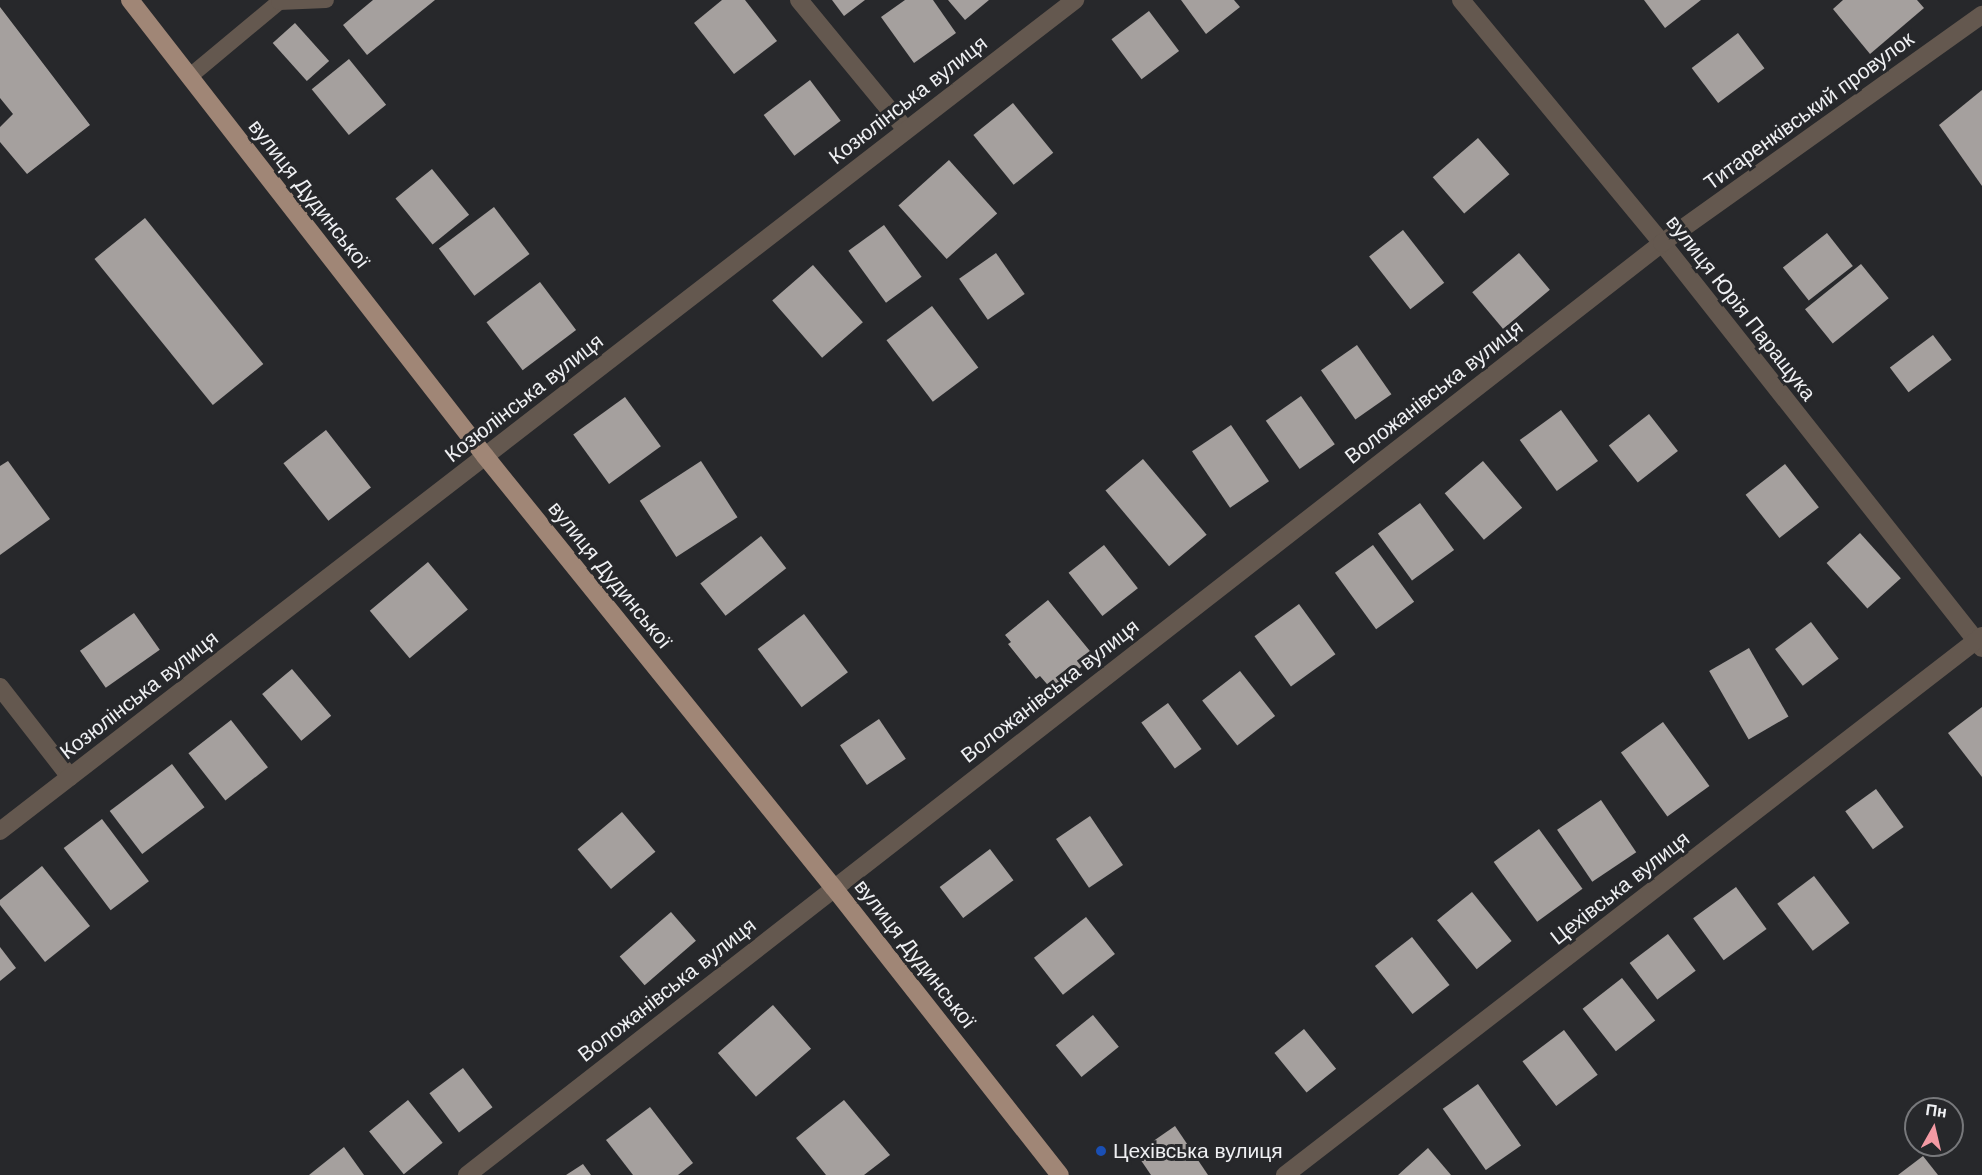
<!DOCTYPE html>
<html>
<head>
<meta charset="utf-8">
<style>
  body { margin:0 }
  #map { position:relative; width:1982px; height:1175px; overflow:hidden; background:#27282b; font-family:Arial,sans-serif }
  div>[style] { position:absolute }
  .building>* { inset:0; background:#a5a09e; transform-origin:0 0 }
  .lane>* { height:16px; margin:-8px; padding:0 8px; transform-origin:8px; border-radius:8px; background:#64584f }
  .street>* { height:18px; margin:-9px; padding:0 9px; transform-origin:9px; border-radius:9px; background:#64584f }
  .primary>* { height:18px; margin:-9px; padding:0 9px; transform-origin:9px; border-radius:9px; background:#a08676 }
  .dots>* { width:16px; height:16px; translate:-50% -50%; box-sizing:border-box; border:3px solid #27282b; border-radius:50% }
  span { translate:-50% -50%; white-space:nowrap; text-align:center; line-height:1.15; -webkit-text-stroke:6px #27282b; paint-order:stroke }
  .street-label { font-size:21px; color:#eff0f3 }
  .poi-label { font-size:21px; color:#eff0f3 }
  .left { translate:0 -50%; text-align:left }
  .north { position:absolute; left:1904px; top:1097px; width:60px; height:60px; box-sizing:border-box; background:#27282b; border:2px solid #77787b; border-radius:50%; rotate:8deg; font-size:16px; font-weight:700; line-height:24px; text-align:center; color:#eff0f3 }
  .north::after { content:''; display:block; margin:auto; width:21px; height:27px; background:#f49aa4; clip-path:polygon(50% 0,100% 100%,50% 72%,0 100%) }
</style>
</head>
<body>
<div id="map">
  <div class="building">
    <div style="clip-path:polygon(373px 0,435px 0,367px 55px,343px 25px)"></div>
    <div style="clip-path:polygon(722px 0,745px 0,777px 41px,734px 74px,694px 23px)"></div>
    <div style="clip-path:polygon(832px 0,865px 0,844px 16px)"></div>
    <div style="clip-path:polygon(905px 0,933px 0,956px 33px,914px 63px,881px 17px)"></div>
    <div style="clip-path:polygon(948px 0,989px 0,965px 20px)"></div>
    <div style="clip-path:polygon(1181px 0,1234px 0,1240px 7px,1206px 34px)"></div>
    <div style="clip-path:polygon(1644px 0,1701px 0,1665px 28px)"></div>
    <div style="clip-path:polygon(1843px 0,1917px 0,1924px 8px,1870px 54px,1833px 9px)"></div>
    <div style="clip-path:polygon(0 7px,90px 125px,27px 174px,0 142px,0 127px,13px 114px,0 98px)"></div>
    <div style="left:1149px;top:11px;width:50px;height:47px;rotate:53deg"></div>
    <div style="left:295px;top:23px;width:51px;height:30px;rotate:48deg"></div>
    <div style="left:1738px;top:33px;width:44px;height:58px;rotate:53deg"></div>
    <div style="left:349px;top:59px;width:59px;height:48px;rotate:51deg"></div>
    <div style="left:810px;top:80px;width:51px;height:58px;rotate:53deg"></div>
    <div style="clip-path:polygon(1982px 90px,1982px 186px,1939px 125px)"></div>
    <div style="left:1013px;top:103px;width:64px;height:51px;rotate:51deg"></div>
    <div style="left:1478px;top:138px;width:48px;height:60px;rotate:49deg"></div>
    <div style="left:949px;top:160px;width:72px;height:68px;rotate:48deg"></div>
    <div style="left:432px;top:169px;width:59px;height:47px;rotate:51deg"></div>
    <div style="left:494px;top:207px;width:59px;height:69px;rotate:53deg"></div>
    <div style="left:145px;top:218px;width:188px;height:65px;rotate:51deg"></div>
    <div style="left:884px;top:225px;width:64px;height:44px;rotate:54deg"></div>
    <div style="left:1403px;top:230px;width:67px;height:43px;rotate:52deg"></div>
    <div style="left:1827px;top:233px;width:42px;height:56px;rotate:52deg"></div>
    <div style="left:996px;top:253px;width:50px;height:45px;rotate:55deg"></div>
    <div style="left:1519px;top:253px;width:48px;height:61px;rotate:50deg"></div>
    <div style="left:1861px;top:264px;width:44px;height:72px;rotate:51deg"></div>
    <div style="left:813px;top:265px;width:76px;height:54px;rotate:49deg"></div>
    <div style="left:540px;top:282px;width:60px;height:67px;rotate:53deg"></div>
    <div style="left:932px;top:306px;width:77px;height:57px;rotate:53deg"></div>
    <div style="left:1933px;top:335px;width:31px;height:54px;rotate:53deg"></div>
    <div style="left:1357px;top:345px;width:60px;height:44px;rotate:55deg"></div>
    <div style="left:1301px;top:396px;width:59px;height:43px;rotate:55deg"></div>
    <div style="left:625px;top:397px;width:61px;height:64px;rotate:54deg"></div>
    <div style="left:1561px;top:410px;width:63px;height:51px;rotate:54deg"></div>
    <div style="left:1649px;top:414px;width:47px;height:51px;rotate:52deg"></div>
    <div style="left:1231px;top:425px;width:68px;height:47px;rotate:56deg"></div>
    <div style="left:326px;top:430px;width:73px;height:54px;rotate:52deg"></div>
    <div style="left:1143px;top:459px;width:99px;height:49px;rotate:50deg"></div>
    <div style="clip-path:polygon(8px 461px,50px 519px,0 555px,0 466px)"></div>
    <div style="left:701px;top:461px;width:67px;height:73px;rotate:57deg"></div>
    <div style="left:1483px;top:461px;width:61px;height:50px;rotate:50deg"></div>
    <div style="left:1785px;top:464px;width:55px;height:50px;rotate:52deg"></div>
    <div style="left:1420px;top:503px;width:58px;height:52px;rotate:54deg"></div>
    <div style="left:1860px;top:533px;width:61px;height:45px;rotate:48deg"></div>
    <div style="left:761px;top:536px;width:41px;height:77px;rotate:52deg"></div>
    <div style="left:1104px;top:545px;width:55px;height:45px;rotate:52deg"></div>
    <div style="left:1373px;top:545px;width:70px;height:47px;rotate:54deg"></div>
    <div style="left:428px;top:562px;width:62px;height:76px;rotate:50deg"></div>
    <div style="clip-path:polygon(1048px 600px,1094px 656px,1053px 691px,1040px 676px,1036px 679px,1008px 644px,1011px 642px,1005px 635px)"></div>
    <div style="left:1299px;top:604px;width:62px;height:55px;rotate:54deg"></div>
    <div style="left:134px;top:613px;width:45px;height:66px;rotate:55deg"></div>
    <div style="left:804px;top:614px;width:73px;height:58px;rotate:53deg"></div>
    <div style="left:1811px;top:622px;width:46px;height:45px;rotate:53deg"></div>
    <div style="left:1749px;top:648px;width:79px;height:46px;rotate:60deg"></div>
    <div style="left:292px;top:669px;width:61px;height:39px;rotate:50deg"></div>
    <div style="left:1240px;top:671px;width:57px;height:48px;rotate:52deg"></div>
    <div style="left:1168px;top:703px;width:57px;height:33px;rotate:54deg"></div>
    <div style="clip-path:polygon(1982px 707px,1982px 777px,1948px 733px)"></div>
    <div style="left:879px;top:719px;width:48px;height:47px;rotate:56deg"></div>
    <div style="left:231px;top:720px;width:60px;height:54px;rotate:52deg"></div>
    <div style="left:1663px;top:722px;width:79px;height:52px;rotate:54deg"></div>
    <div style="left:172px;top:764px;width:54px;height:78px;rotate:53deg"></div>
    <div style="left:1876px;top:789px;width:47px;height:38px;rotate:54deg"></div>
    <div style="left:1601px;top:800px;width:63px;height:53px;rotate:56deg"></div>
    <div style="left:622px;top:812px;width:52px;height:58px;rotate:50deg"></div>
    <div style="left:1090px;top:816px;width:59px;height:41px;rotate:56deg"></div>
    <div style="left:102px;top:819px;width:78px;height:48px;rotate:53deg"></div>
    <div style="left:1539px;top:829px;width:74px;height:56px;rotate:54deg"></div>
    <div style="left:990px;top:849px;width:39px;height:63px;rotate:53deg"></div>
    <div style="clip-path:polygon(42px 866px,90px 926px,45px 962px,0 905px,0 900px)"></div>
    <div style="left:1814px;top:876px;width:59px;height:46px;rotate:53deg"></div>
    <div style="left:1736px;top:887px;width:52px;height:53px;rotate:54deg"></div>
    <div style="left:1472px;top:892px;width:63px;height:45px;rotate:51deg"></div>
    <div style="left:671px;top:912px;width:38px;height:68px;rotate:49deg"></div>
    <div style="left:1086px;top:917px;width:47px;height:66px;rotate:52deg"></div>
    <div style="left:1668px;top:934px;width:46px;height:48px;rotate:53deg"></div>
    <div style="left:1412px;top:937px;width:61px;height:47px;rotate:52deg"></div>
    <div style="clip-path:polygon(0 947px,16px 968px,0 981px)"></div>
    <div style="left:1622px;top:978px;width:54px;height:50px;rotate:52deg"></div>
    <div style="left:773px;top:1005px;width:58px;height:73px;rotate:49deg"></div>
    <div style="left:1093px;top:1015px;width:41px;height:48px;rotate:51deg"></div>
    <div style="left:1304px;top:1029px;width:51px;height:38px;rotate:51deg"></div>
    <div style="left:1564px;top:1030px;width:56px;height:52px;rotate:53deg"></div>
    <div style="left:463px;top:1068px;width:49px;height:42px;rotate:53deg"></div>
    <div style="left:1478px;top:1084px;width:75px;height:43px;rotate:55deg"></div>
    <div style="left:408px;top:1100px;width:55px;height:50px;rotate:51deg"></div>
    <div style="clip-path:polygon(844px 1100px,890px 1155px,864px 1175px,826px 1175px,796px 1138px)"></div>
    <div style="clip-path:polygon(650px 1107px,693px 1163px,678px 1175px,633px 1175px,606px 1140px)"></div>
    <div style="clip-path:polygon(1175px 1126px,1208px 1175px,1151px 1175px,1136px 1153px)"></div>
    <div style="clip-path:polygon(344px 1147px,364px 1175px,309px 1175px)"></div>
    <div style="clip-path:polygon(1428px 1148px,1451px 1175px,1398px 1175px)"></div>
    <div style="clip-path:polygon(1923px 1156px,1938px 1175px,1898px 1175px)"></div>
    <div style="clip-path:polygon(583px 1164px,591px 1175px,566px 1175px)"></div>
  </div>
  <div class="lane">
    <div style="left:189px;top:77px;width:117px;rotate:-39.8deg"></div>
    <div style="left:279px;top:2px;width:47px;rotate:-2.4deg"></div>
  </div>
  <div class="street">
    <div style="left:799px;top:0;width:168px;rotate:50.5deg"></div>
    <div style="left:1461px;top:0;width:315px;rotate:50.4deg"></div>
    <div style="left:1662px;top:243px;width:516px;rotate:51.69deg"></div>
    <div style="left:0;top:687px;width:114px;rotate:52.1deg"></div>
    <div style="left:0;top:831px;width:1359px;rotate:-37.7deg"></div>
    <div style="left:467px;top:1175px;width:1515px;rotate:-37.95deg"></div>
    <div style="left:1662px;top:243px;width:393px;rotate:-35.5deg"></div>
    <div style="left:1285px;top:1175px;width:881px;rotate:-37.72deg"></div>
  </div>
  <div class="primary">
    <div style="left:130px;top:0;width:578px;rotate:52.1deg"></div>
    <div style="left:485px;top:456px;width:555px;rotate:51.07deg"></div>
    <div style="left:834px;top:888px;width:365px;rotate:51.8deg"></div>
  </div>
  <div class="dots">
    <div style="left:1101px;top:1151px;background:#1a4fb4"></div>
  </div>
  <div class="street-label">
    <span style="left:908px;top:100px;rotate:-38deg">Козюлінська вулиця</span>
    <span style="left:1809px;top:111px;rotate:-36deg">Титаренківський провулок</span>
    <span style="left:309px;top:194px;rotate:52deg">вулиця Дудинської</span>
    <span style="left:1741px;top:308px;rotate:52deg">вулиця Юрія Паращука</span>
    <span style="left:1434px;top:392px;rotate:-38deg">Воложанівська вулиця</span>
    <span style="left:524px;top:398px;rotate:-38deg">Козюлінська вулиця</span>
    <span style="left:610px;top:575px;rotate:51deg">вулиця Дудинської</span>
    <span style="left:1050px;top:691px;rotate:-38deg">Воложанівська вулиця</span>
    <span style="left:139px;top:695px;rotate:-38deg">Козюлінська вулиця</span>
    <span style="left:1620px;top:888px;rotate:-38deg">Цехівська вулиця</span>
    <span style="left:915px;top:954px;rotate:52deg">вулиця Дудинської</span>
    <span style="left:667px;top:990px;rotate:-38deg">Воложанівська вулиця</span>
  </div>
  <div class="poi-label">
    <span class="left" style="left:1113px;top:1151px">Цехівська вулиця</span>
  </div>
  <div class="north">Пн</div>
</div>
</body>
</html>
